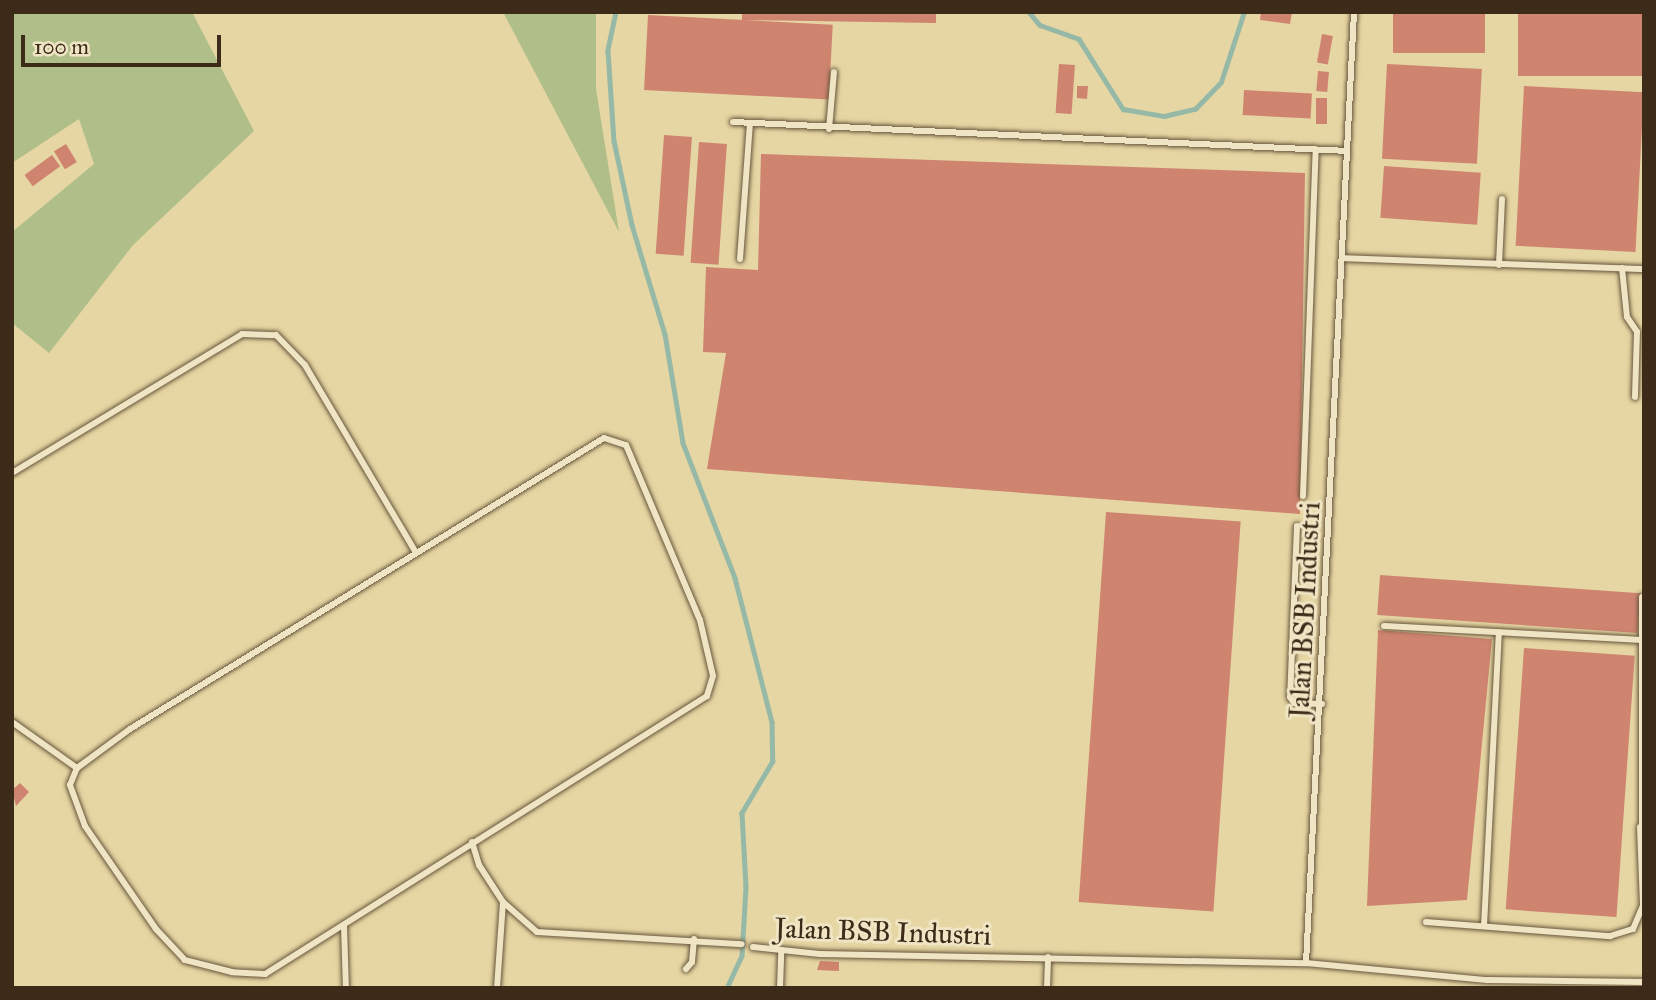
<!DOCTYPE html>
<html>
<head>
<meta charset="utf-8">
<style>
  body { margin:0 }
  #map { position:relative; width:1656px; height:1000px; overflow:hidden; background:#e6d6a3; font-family:"IM FELL Great Primer",serif }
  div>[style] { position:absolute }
  .green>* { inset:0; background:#b0bf89 }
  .stream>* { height:4.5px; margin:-2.25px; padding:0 2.25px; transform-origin:2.25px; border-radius:2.25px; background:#96b9a7 }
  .building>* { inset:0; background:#cf8470; transform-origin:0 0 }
  .roads { filter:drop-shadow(0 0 2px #67563c) drop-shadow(0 0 2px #67563c) }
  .service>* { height:6px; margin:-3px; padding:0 3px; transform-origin:3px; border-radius:3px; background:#efe4c3 }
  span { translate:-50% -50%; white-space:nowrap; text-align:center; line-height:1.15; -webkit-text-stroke:6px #efe4c3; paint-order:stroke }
  .street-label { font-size:28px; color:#3d2b19 }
  .frame { position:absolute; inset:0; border:14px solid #3d2b19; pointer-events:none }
  .scale { position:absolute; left:21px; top:35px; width:200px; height:32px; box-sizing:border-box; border:4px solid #3d2b19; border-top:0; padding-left:9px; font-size:21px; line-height:24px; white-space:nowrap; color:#3d2b19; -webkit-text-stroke:5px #efe4c3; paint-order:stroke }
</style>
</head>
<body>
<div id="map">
  <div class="green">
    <div style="clip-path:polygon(12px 12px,192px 12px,254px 131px,133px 245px,49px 353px,12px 323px,12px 232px,94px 164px,79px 119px,12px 163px)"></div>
    <div style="clip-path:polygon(503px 12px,596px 12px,596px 89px,619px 232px)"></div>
  </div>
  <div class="stream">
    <div style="left:616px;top:12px;width:40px;rotate:102deg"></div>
    <div style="left:608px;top:51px;width:90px;rotate:86.2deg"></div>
    <div style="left:614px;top:141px;width:86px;rotate:77.9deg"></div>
    <div style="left:632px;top:225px;width:114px;rotate:73.2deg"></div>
    <div style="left:665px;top:334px;width:110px;rotate:80.6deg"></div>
    <div style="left:683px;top:443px;width:145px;rotate:68.9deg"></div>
    <div style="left:735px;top:578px;width:149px;rotate:75.6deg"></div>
    <div style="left:772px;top:722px;width:39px;rotate:89deg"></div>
    <div style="left:773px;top:761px;width:61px;rotate:120.8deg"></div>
    <div style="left:742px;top:813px;width:74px;rotate:86.9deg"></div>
    <div style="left:746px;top:887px;width:69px;rotate:93.3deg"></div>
    <div style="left:742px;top:956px;width:35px;rotate:115deg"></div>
    <div style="left:1029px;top:12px;width:17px;rotate:50deg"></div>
    <div style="left:1040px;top:25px;width:41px;rotate:19.7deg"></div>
    <div style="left:1079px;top:39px;width:83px;rotate:57.8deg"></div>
    <div style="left:1123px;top:109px;width:42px;rotate:9.7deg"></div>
    <div style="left:1164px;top:116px;width:32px;rotate:-13deg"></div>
    <div style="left:1195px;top:109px;width:37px;rotate:-46deg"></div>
    <div style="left:1221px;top:82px;width:74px;rotate:-71.8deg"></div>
  </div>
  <div class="building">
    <div style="clip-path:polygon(742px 12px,936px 12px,936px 23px,742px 20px)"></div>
    <div style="clip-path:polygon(1261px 12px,1292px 12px,1290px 24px,1260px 20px)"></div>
    <div style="left:1393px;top:12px;width:92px;height:41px"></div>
    <div style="left:1518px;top:12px;width:126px;height:64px"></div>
    <div style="left:648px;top:15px;width:185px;height:75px;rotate:3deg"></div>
    <div style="left:1322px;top:34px;width:11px;height:29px;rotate:10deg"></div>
    <div style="left:1059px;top:64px;width:16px;height:49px;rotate:4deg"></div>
    <div style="left:1387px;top:64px;width:95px;height:95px;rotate:3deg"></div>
    <div style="left:1318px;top:71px;width:11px;height:20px;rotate:5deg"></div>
    <div style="clip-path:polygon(1077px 86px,1088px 86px,1087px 99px,1077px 98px)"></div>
    <div style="left:1524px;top:86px;width:120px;height:160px;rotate:3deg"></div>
    <div style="left:1244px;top:90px;width:68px;height:25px;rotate:3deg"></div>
    <div style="left:1316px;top:98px;width:11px;height:26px"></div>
    <div style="left:664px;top:135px;width:28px;height:119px;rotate:4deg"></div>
    <div style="left:699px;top:142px;width:28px;height:121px;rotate:4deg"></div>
    <div style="left:66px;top:144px;width:21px;height:14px;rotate:59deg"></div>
    <div style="clip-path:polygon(761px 154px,1305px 173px,1300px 514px,707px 469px,726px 353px,703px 352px,706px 267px,758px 270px)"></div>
    <div style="left:52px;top:155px;width:14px;height:34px;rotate:54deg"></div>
    <div style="left:1384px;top:166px;width:97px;height:52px;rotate:4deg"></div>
    <div style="left:1106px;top:512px;width:135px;height:391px;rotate:4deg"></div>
    <div style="left:1380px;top:575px;width:261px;height:40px;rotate:4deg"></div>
    <div style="clip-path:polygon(1378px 630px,1492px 639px,1467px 900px,1367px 906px)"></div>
    <div style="left:1524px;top:648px;width:111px;height:262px;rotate:4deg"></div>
    <div style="clip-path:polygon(20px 783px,29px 792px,16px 806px,12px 790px)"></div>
    <div style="clip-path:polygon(820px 961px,839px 962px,839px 971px,817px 970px)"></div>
  </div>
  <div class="roads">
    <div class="service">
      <div style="left:733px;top:122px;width:615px;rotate:2.7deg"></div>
      <div style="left:829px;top:129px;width:57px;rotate:-85deg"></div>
      <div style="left:1342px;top:258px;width:302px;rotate:2.1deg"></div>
      <div style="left:740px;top:259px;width:136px;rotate:-85.8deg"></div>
      <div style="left:1499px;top:265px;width:66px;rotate:-87.4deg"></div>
      <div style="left:1622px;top:268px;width:49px;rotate:84.2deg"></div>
      <div style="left:1627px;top:317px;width:18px;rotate:56deg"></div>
      <div style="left:1637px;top:332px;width:65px;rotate:91.8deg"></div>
      <div style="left:604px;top:438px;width:23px;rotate:18deg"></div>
      <div style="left:626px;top:445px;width:190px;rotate:67.1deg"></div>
      <div style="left:700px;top:620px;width:57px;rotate:76.9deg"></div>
      <div style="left:713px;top:676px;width:21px;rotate:107deg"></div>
      <div style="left:707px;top:696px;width:522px;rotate:147.83deg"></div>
      <div style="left:265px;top:974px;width:33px;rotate:-177deg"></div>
      <div style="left:232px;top:972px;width:49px;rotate:-165.7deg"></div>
      <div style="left:185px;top:960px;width:42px;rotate:-133.1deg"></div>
      <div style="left:156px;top:929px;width:125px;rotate:-124.6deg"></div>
      <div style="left:85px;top:826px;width:44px;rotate:-110.1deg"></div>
      <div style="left:70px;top:785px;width:18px;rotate:-68deg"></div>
      <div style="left:77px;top:768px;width:66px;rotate:-36.3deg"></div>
      <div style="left:130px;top:729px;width:556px;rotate:-31.55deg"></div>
      <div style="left:12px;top:473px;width:269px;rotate:-31.1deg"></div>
      <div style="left:242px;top:334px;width:34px;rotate:2deg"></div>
      <div style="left:276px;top:335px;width:42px;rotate:46deg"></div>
      <div style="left:305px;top:365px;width:216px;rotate:59.4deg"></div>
      <div style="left:1303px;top:496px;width:347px;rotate:-87.9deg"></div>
      <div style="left:1297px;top:526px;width:171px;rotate:92.3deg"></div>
      <div style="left:1290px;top:697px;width:7px;rotate:56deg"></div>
      <div style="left:1294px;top:703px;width:28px;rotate:2deg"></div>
      <div style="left:1642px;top:597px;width:230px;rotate:90deg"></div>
      <div style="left:1384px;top:626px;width:255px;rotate:3.1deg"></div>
      <div style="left:12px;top:722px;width:80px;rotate:35.3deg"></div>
      <div style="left:472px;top:842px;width:24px;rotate:73deg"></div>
      <div style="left:479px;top:865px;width:44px;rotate:57deg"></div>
      <div style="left:503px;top:902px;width:45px;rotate:41.4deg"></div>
      <div style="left:537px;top:932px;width:205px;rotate:3.4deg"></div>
      <div style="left:1426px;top:922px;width:185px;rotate:4.4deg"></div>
      <div style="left:1610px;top:936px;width:24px;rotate:-17deg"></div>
      <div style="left:1633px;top:929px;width:26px;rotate:-67deg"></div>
      <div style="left:1643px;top:905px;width:78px;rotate:-92.2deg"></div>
      <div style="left:344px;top:926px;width:62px;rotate:88.2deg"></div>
      <div style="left:1484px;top:926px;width:294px;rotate:-87.1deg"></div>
      <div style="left:753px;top:947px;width:67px;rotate:6deg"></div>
      <div style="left:820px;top:954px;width:486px;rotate:1.1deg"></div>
      <div style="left:1306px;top:963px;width:182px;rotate:5.4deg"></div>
      <div style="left:1487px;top:980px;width:157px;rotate:0.7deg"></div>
      <div style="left:1306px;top:963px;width:952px;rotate:-87.11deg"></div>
      <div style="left:686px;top:969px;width:9px;rotate:-49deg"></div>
      <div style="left:692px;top:962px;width:23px;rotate:-85deg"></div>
      <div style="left:497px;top:988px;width:86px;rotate:-86deg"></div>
      <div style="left:780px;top:988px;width:36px;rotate:-88deg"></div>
      <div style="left:1047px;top:988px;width:31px;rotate:-88deg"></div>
    </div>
  </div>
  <div class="street-label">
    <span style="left:1305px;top:610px;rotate:-87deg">Jalan BSB Industri</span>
    <span style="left:883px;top:932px;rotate:2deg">Jalan BSB Industri</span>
  </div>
  <div class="frame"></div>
  <div class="scale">100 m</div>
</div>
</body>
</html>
